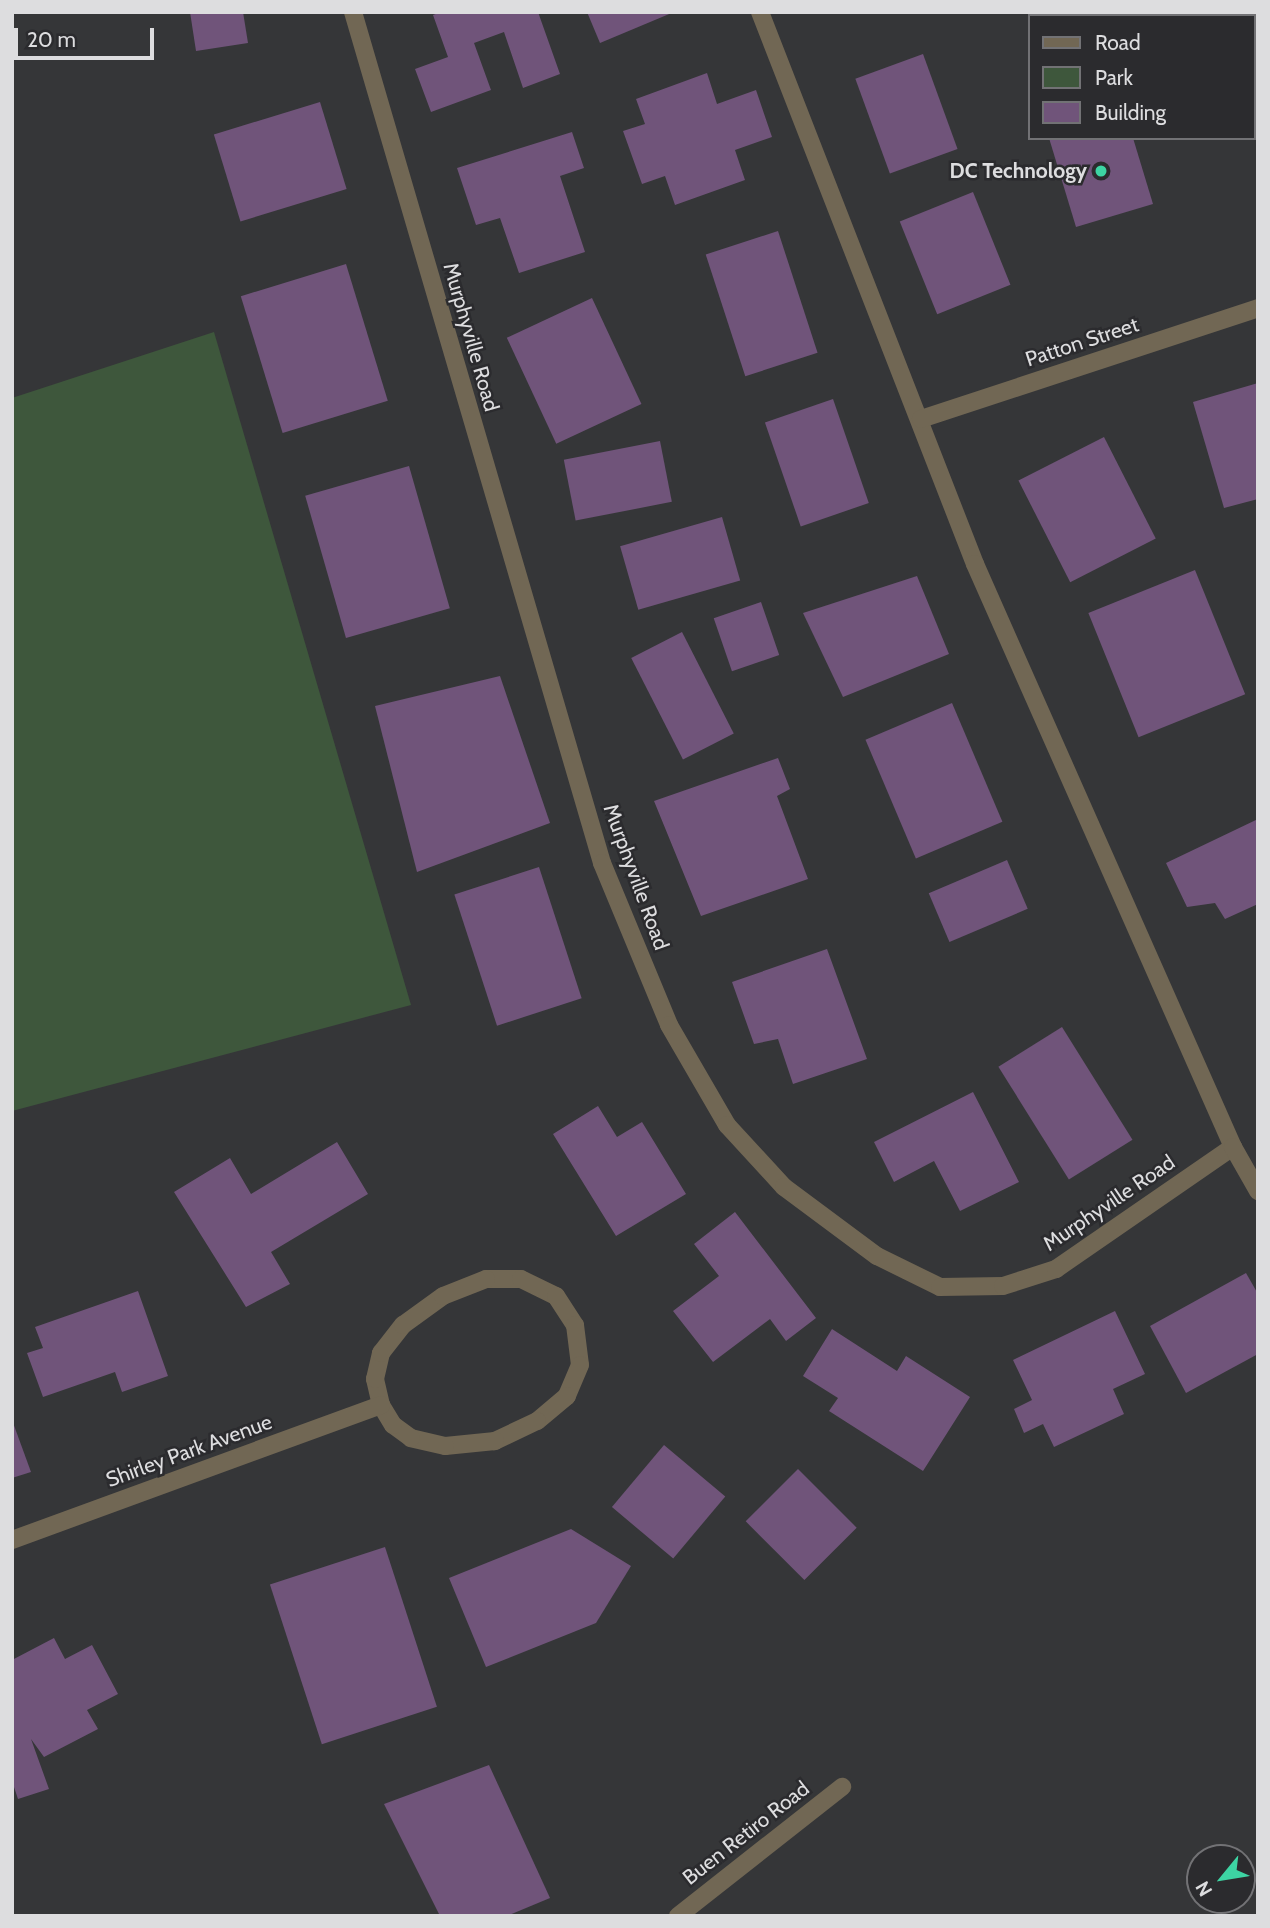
<!DOCTYPE html>
<html>
<head>
<meta charset="utf-8">
<style>
  body { margin:0 }
  #map { position:relative; width:1270px; height:1928px; overflow:hidden; background:#353638; font-family:Cabin,sans-serif }
  div>[style] { position:absolute }
  .green>* { inset:0; background:#3e573c }
  .building>* { inset:0; background:#70547a; transform-origin:0 0 }
  .minor>* { height:18px; margin:-9px; padding:0 9px; transform-origin:9px; border-radius:9px; background:#716754 }
  .dots>* { width:19px; height:19px; translate:-50% -50%; box-sizing:border-box; border:4px solid #2b2b2e; border-radius:50% }
  span { translate:-50% -50%; white-space:nowrap; text-align:center; line-height:1.15; -webkit-text-stroke:5px #2b2b2e; paint-order:stroke }
  .poi-label { font-size:21px; color:#dddddf; font-weight:700 }
  .right { translate:-100% -50%; text-align:right }
  .street-label { font-size:21px; color:#dddddf }
  .frame { position:absolute; inset:0; border:14px solid #dddddf; pointer-events:none }
  .legend { position:absolute; left:1028px; top:14px; width:228px; height:126px; box-sizing:border-box; background:#2b2b2e; border:2px solid #727275; margin:0; padding:9px 12px; list-style:none; font-size:21px; color:#dddddf }
  .legend li { display:flex; align-items:center; gap:14px; height:35px }
  .legend b { width:35px; border:2px solid #727275 }
  .north { position:absolute; left:1186px; top:1844px; width:70px; height:70px; box-sizing:border-box; background:#2b2b2e; border:2px solid #727275; border-radius:50%; rotate:240deg; font-size:19px; font-weight:700; line-height:28px; text-align:center; color:#dddddf }
  .north::after { content:''; display:block; margin:auto; width:24px; height:32px; background:#3dd4a3; clip-path:polygon(50% 0,100% 100%,50% 72%,0 100%) }
  .scale { position:absolute; left:14px; top:28px; width:140px; height:32px; box-sizing:border-box; border:4px solid #dddddf; border-top:0; padding-left:9px; font-size:21px; line-height:24px; white-space:nowrap; color:#dddddf; -webkit-text-stroke:5px #2b2b2e; paint-order:stroke }
</style>
</head>
<body>
<div id="map">
  <div class="green">
    <div style="clip-path:polygon(214px 332px,411px 1005px,12px 1111px,12px 398px)"></div>
  </div>
  <div class="building">
    <div style="clip-path:polygon(190px 12px,243px 12px,248px 43px,196px 51px)"></div>
    <div style="clip-path:polygon(441px 12px,538px 12px,560px 74px,523px 88px,504px 32px,474px 43px,491px 90px,431px 112px,415px 69px,448px 57px,433px 15px)"></div>
    <div style="clip-path:polygon(587px 12px,674px 12px,600px 43px)"></div>
    <div style="left:923px;top:54px;width:101px;height:72px;rotate:70deg"></div>
    <div style="clip-path:polygon(707px 73px,717px 104px,756px 90px,772px 137px,735px 150px,745px 180px,675px 205px,665px 176px,642px 184px,623px 131px,645px 124px,636px 99px)"></div>
    <div style="left:320px;top:102px;width:91px;height:111px;rotate:73deg"></div>
    <div style="clip-path:polygon(572px 132px,584px 168px,560px 176px,585px 252px,519px 273px,500px 218px,476px 225px,457px 168px)"></div>
    <div style="clip-path:polygon(1049px 138px,1133px 138px,1153px 204px,1076px 227px)"></div>
    <div style="left:973px;top:192px;width:100px;height:79px;rotate:68deg"></div>
    <div style="left:778px;top:231px;width:128px;height:76px;rotate:72deg"></div>
    <div style="left:346px;top:264px;width:143px;height:110px;rotate:73deg"></div>
    <div style="left:592px;top:298px;width:117px;height:94px;rotate:65deg"></div>
    <div style="clip-path:polygon(1258px 383px,1258px 499px,1224px 508px,1193px 402px)"></div>
    <div style="left:833px;top:399px;width:110px;height:72px;rotate:71deg"></div>
    <div style="left:1104px;top:437px;width:114px;height:96px;rotate:63deg"></div>
    <div style="left:660px;top:441px;width:62px;height:98px;rotate:79deg"></div>
    <div style="left:409px;top:466px;width:148px;height:108px;rotate:74deg"></div>
    <div style="left:722px;top:517px;width:66px;height:106px;rotate:74deg"></div>
    <div style="left:1195px;top:570px;width:134px;height:115px;rotate:68deg"></div>
    <div style="clip-path:polygon(917px 576px,949px 654px,843px 697px,803px 613px)"></div>
    <div style="left:761px;top:602px;width:56px;height:50px;rotate:71deg"></div>
    <div style="left:682px;top:632px;width:114px;height:57px;rotate:63deg"></div>
    <div style="clip-path:polygon(500px 676px,550px 823px,417px 872px,375px 706px)"></div>
    <div style="left:952px;top:703px;width:129px;height:94px;rotate:67deg"></div>
    <div style="clip-path:polygon(778px 758px,790px 789px,777px 796px,808px 879px,701px 916px,654px 801px)"></div>
    <div style="clip-path:polygon(1258px 819px,1258px 904px,1225px 919px,1215px 903px,1187px 907px,1166px 863px)"></div>
    <div style="left:1007px;top:860px;width:53px;height:85px;rotate:67deg"></div>
    <div style="left:539px;top:867px;width:138px;height:89px;rotate:72deg"></div>
    <div style="clip-path:polygon(827px 949px,867px 1059px,793px 1084px,778px 1039px,754px 1044px,732px 982px)"></div>
    <div style="left:1062px;top:1027px;width:133px;height:75px;rotate:58deg"></div>
    <div style="clip-path:polygon(973px 1092px,1019px 1182px,960px 1211px,934px 1161px,894px 1182px,874px 1142px)"></div>
    <div style="clip-path:polygon(598px 1106px,617px 1137px,642px 1122px,686px 1194px,616px 1236px,553px 1134px)"></div>
    <div style="clip-path:polygon(337px 1142px,368px 1194px,271px 1252px,290px 1284px,246px 1307px,174px 1192px,230px 1158px,251px 1194px)"></div>
    <div style="clip-path:polygon(735px 1212px,816px 1318px,786px 1341px,770px 1319px,713px 1362px,673px 1311px,719px 1276px,694px 1244px)"></div>
    <div style="clip-path:polygon(1246px 1273px,1258px 1294px,1258px 1354px,1186px 1393px,1150px 1326px)"></div>
    <div style="clip-path:polygon(138px 1291px,168px 1376px,122px 1392px,115px 1372px,43px 1397px,27px 1353px,43px 1348px,35px 1327px)"></div>
    <div style="clip-path:polygon(1115px 1311px,1145px 1374px,1113px 1389px,1124px 1414px,1054px 1447px,1043px 1424px,1024px 1433px,1014px 1409px,1032px 1400px,1013px 1360px)"></div>
    <div style="clip-path:polygon(832px 1329px,897px 1371px,906px 1356px,970px 1397px,923px 1471px,829px 1411px,838px 1398px,803px 1376px)"></div>
    <div style="clip-path:polygon(12px 1420px,31px 1472px,12px 1478px)"></div>
    <div style="left:664px;top:1445px;width:80px;height:81px;rotate:40deg"></div>
    <div style="left:798px;top:1469px;width:83px;height:74px;rotate:45deg"></div>
    <div style="clip-path:polygon(571px 1529px,631px 1566px,596px 1623px,486px 1667px,449px 1578px)"></div>
    <div style="left:385px;top:1547px;width:168px;height:121px;rotate:72deg"></div>
    <div style="clip-path:polygon(54px 1638px,65px 1659px,92px 1645px,118px 1694px,87px 1710px,98px 1729px,44px 1757px,31px 1739px,49px 1789px,18px 1799px,12px 1781px,12px 1660px)"></div>
    <div style="clip-path:polygon(489px 1765px,550px 1898px,507px 1916px,440px 1916px,384px 1804px)"></div>
  </div>
  <div class="minor">
    <div style="left:353px;top:12px;width:887px;rotate:73.69deg"></div>
    <div style="left:602px;top:863px;width:175px;rotate:67.5deg"></div>
    <div style="left:669px;top:1025px;width:116px;rotate:59.9deg"></div>
    <div style="left:727px;top:1125px;width:84px;rotate:47.4deg"></div>
    <div style="left:784px;top:1187px;width:116px;rotate:36.6deg"></div>
    <div style="left:877px;top:1256px;width:70px;rotate:26.2deg"></div>
    <div style="left:940px;top:1287px;width:63px;rotate:-0.9deg"></div>
    <div style="left:1003px;top:1286px;width:56px;rotate:-17.8deg"></div>
    <div style="left:1056px;top:1269px;width:215px;rotate:-34.6deg"></div>
    <div style="left:760px;top:12px;width:592px;rotate:68.72deg"></div>
    <div style="left:975px;top:564px;width:638px;rotate:66.13deg"></div>
    <div style="left:1233px;top:1147px;width:51px;rotate:60.4deg"></div>
    <div style="left:921px;top:419px;width:355px;rotate:-18.2deg"></div>
    <div style="left:486px;top:1279px;width:35px"></div>
    <div style="left:521px;top:1279px;width:39px;rotate:26deg"></div>
    <div style="left:556px;top:1296px;width:35px;rotate:57deg"></div>
    <div style="left:575px;top:1325px;width:40px;rotate:82.9deg"></div>
    <div style="left:580px;top:1365px;width:34px;rotate:113deg"></div>
    <div style="left:567px;top:1396px;width:39px;rotate:140deg"></div>
    <div style="left:537px;top:1421px;width:47px;rotate:154.5deg"></div>
    <div style="left:495px;top:1441px;width:50px;rotate:174.3deg"></div>
    <div style="left:445px;top:1446px;width:35px;rotate:-167deg"></div>
    <div style="left:411px;top:1438px;width:22px;rotate:-144deg"></div>
    <div style="left:393px;top:1425px;width:23px;rotate:-121deg"></div>
    <div style="left:381px;top:1405px;width:27px;rotate:-103deg"></div>
    <div style="left:375px;top:1379px;width:27px;rotate:-77deg"></div>
    <div style="left:381px;top:1353px;width:36px;rotate:-52deg"></div>
    <div style="left:403px;top:1325px;width:49px;rotate:-35.9deg"></div>
    <div style="left:443px;top:1296px;width:46px;rotate:-21.6deg"></div>
    <div style="left:12px;top:1540px;width:393px;rotate:-20.1deg"></div>
    <div style="left:678px;top:1916px;width:209px;rotate:-38.2deg"></div>
  </div>
  <div class="dots">
    <div style="left:1101px;top:171px;background:#3dd4a3"></div>
  </div>
  <div class="poi-label">
    <span class="right" style="left:1087px;top:171px">DC Technology</span>
  </div>
  <div class="street-label">
    <span style="left:471px;top:337px;rotate:74deg">Murphyville Road</span>
    <span style="left:1082px;top:342px;rotate:-18deg">Patton Street</span>
    <span style="left:636px;top:877px;rotate:70deg">Murphyville Road</span>
    <span style="left:1109px;top:1203px;rotate:-34deg">Murphyville Road</span>
    <span style="left:189px;top:1451px;rotate:-20deg">Shirley Park Avenue</span>
    <span style="left:746px;top:1833px;rotate:-38deg">Buen Retiro Road</span>
  </div>
  <div class="frame"></div>
  <ul class="legend">
  <li><b style="height:9px;background:#716754"></b>Road</li>
  <li><b style="height:19px;background:#3e573c"></b>Park</li>
  <li><b style="height:19px;background:#70547a"></b>Building</li>
  </ul>
  <div class="north">N</div>
  <div class="scale">20 m</div>
</div>
</body>
</html>
